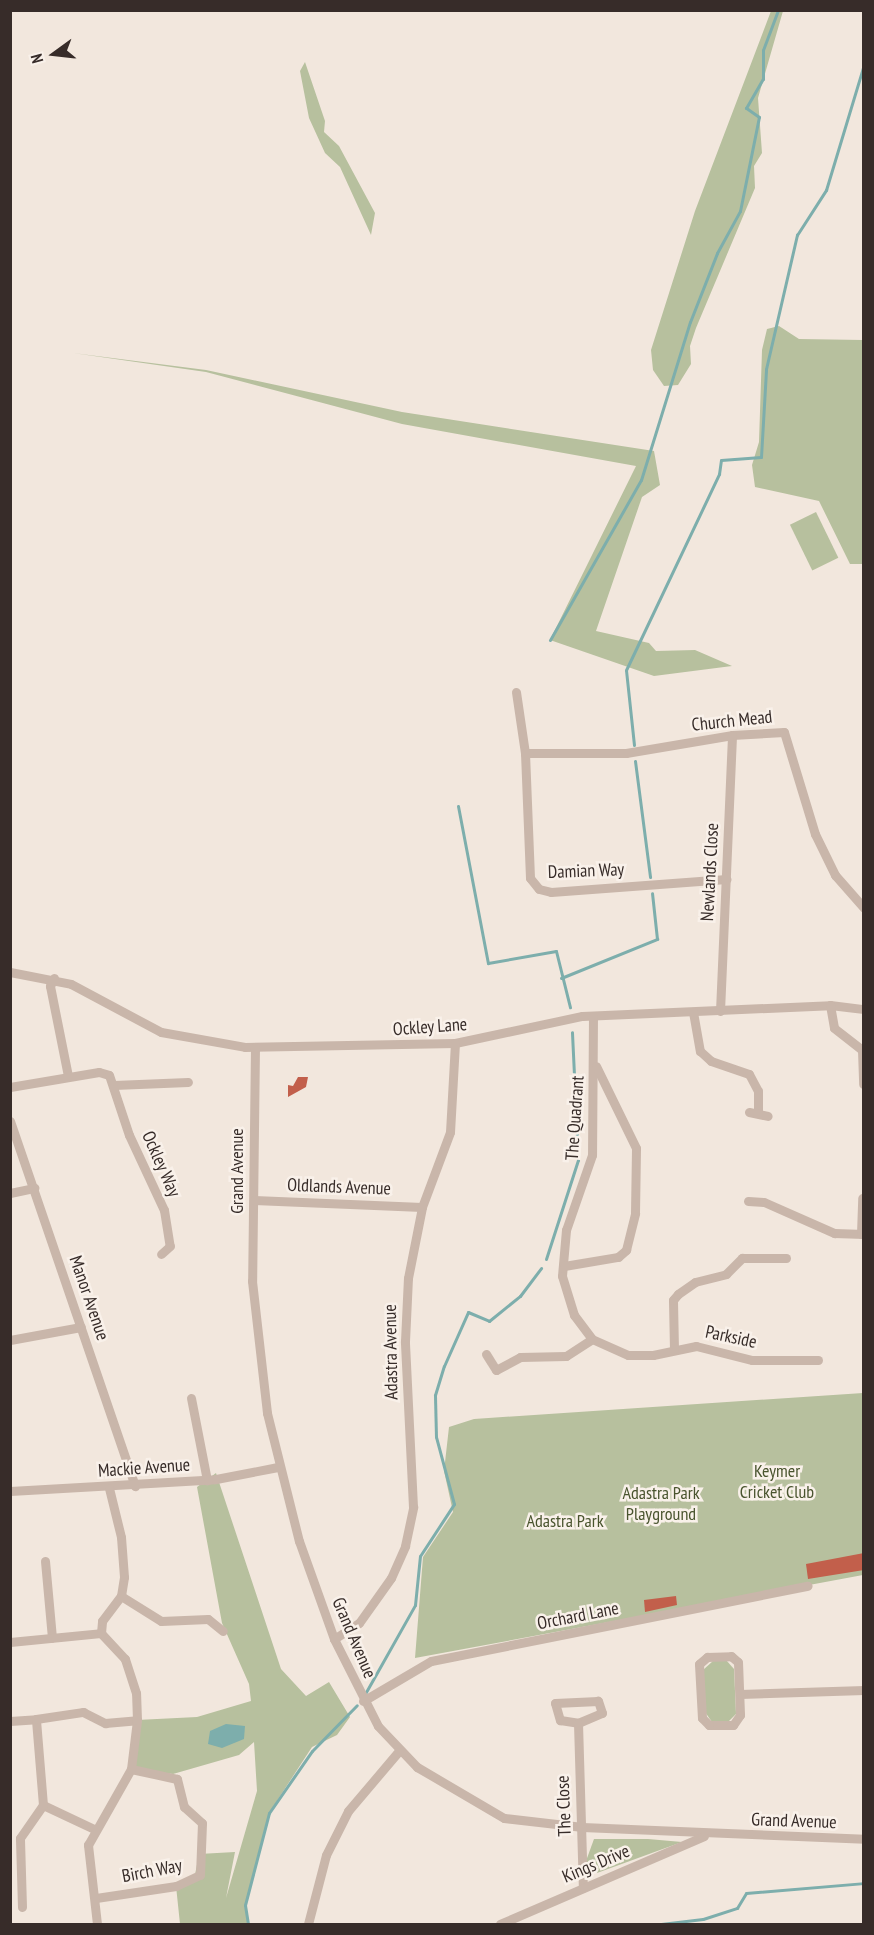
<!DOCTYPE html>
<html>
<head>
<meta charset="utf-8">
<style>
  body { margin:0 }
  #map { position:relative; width:874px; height:1935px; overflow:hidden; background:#f2e7dd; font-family:"PT Sans Narrow",sans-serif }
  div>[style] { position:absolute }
  .green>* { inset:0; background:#b7c09e; transform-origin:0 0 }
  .water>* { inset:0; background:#7daeac }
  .stream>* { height:3px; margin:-1.5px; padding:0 1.5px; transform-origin:1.5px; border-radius:1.5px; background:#7daeac }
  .building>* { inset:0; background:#c25f4b }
  .minor>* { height:9px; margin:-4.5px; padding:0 4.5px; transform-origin:4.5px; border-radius:4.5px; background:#c9b6aa }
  span { translate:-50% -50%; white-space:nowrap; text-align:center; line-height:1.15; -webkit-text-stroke:5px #f9f1ea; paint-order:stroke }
  .street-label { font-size:18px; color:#372c29 }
  .park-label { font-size:18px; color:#49542e }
  .frame { position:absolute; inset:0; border:12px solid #372c29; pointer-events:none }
  .north { position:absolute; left:24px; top:24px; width:60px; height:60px; -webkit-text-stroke:4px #f9f1ea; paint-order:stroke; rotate:255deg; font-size:16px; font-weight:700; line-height:24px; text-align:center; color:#372c29 }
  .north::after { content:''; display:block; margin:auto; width:21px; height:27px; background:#372c29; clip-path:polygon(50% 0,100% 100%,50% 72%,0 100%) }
</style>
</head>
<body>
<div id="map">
  <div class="green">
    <div style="clip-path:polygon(771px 11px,783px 11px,758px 98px,762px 153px,754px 166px,755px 188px,696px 328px,690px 346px,691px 364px,678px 385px,664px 386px,653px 370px,651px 350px,695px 211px)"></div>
    <div style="clip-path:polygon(305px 62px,325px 121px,324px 132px,339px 146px,375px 213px,371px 235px,340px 167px,325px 153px,309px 118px,300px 71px)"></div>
    <div style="clip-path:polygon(779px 326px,799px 339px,863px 340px,863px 564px,850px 564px,819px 501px,755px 487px,752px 465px,759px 442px,762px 350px,767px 329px)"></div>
    <div style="clip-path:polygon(73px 353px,206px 370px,402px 412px,654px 451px,660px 485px,642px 497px,596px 631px,649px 643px,656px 651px,695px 650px,732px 666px,654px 676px,550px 640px,636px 466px,402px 424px,206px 372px)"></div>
    <div style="left:816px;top:512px;width:51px;height:29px;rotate:64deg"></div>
    <div style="clip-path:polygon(863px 1393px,863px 1575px,415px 1658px,423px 1557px,453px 1512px,444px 1471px,449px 1427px,474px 1419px)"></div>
    <div style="clip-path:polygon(216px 1473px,281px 1669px,306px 1696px,329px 1682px,350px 1717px,337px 1735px,312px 1747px,269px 1813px,245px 1905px,248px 1924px,180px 1924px,176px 1886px,194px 1880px,199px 1854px,235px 1852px,226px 1898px,257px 1791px,254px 1742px,239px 1755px,173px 1774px,131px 1769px,137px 1720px,197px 1717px,251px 1701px,249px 1684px,222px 1623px,197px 1487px)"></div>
    <div style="clip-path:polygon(726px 1660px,734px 1669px,736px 1714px,729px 1721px,712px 1722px,705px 1712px,703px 1670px,713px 1661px)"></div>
    <div style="clip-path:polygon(594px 1839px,648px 1839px,682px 1842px,597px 1873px,586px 1861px)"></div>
  </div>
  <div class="water">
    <div style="clip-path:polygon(226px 1724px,245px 1726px,244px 1739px,222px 1748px,208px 1744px,210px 1731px)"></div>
  </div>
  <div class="stream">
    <div style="left:550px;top:640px;width:184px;rotate:-60.4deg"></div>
    <div style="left:641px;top:480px;width:165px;rotate:-72.8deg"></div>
    <div style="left:690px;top:322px;width:74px;rotate:-68.6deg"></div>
    <div style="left:717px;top:253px;width:48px;rotate:-61.3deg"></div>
    <div style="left:740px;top:211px;width:96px;rotate:-78.6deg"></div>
    <div style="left:759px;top:117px;width:16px;rotate:-145deg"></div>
    <div style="left:746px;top:108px;width:34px;rotate:-60deg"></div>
    <div style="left:763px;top:79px;width:29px;rotate:-90deg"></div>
    <div style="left:763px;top:50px;width:43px;rotate:-69.4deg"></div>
    <div style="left:634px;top:745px;width:75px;rotate:-96.1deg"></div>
    <div style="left:626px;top:670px;width:217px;rotate:-64.6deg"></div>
    <div style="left:719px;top:474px;width:14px;rotate:-82deg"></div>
    <div style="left:721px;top:460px;width:40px;rotate:-4.3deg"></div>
    <div style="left:761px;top:457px;width:88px;rotate:-86.7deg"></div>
    <div style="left:766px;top:369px;width:138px;rotate:-77deg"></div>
    <div style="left:797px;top:235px;width:54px;rotate:-57.2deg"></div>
    <div style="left:826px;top:190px;width:132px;rotate:-73.2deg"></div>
    <div style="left:635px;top:761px;width:117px;rotate:82.6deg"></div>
    <div style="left:458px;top:806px;width:160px;rotate:79.2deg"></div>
    <div style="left:488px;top:963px;width:69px;rotate:-10deg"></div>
    <div style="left:556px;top:951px;width:58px;rotate:76deg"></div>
    <div style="left:561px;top:978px;width:104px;rotate:-22.1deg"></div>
    <div style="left:657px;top:939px;width:46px;rotate:-96.2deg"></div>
    <div style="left:546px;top:1259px;width:104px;rotate:-72.1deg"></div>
    <div style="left:578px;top:1160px;width:128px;rotate:-92.7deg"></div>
    <div style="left:366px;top:1692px;width:100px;rotate:-60.6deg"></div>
    <div style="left:415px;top:1605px;width:49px;rotate:-84.2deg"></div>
    <div style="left:420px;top:1556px;width:62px;rotate:-56.8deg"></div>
    <div style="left:454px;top:1504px;width:69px;rotate:-105deg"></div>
    <div style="left:436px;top:1437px;width:42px;rotate:-91.4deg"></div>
    <div style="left:435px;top:1395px;width:30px;rotate:-73deg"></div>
    <div style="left:444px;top:1366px;width:59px;rotate:-66deg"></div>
    <div style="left:468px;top:1312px;width:23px;rotate:23deg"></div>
    <div style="left:489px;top:1321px;width:40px;rotate:-39deg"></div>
    <div style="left:520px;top:1296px;width:35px;rotate:-53deg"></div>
    <div style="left:248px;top:1924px;width:19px;rotate:-99deg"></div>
    <div style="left:245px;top:1905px;width:95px;rotate:-75.4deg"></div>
    <div style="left:269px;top:1813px;width:75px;rotate:-55.3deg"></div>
    <div style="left:312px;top:1751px;width:64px;rotate:-45.6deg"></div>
    <div style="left:661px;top:1924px;width:42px;rotate:-6.8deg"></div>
    <div style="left:703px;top:1919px;width:36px;rotate:-18deg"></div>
    <div style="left:737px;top:1908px;width:17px;rotate:-59deg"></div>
    <div style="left:746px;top:1893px;width:118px;rotate:-4.8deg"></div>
  </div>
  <div class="building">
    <div style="clip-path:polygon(298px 1077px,308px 1077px,306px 1087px,288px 1097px,288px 1085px,293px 1086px)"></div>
    <div style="clip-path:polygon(864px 1553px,864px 1570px,808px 1579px,806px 1564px)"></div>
    <div style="clip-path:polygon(676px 1596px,677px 1605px,645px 1612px,644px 1600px)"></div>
  </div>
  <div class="minor">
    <div style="left:516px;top:692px;width:62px;rotate:81.6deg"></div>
    <div style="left:525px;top:753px;width:125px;rotate:87.7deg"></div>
    <div style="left:530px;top:878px;width:14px;rotate:51deg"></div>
    <div style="left:539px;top:889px;width:12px;rotate:14deg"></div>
    <div style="left:551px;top:892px;width:176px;rotate:-4.2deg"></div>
    <div style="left:525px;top:753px;width:101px"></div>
    <div style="left:626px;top:753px;width:108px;rotate:-9.6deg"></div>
    <div style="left:732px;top:735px;width:52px;rotate:-3.3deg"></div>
    <div style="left:784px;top:732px;width:107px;rotate:73.1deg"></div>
    <div style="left:815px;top:834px;width:46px;rotate:64deg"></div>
    <div style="left:835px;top:875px;width:44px;rotate:48.7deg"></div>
    <div style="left:10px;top:972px;width:62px;rotate:11.1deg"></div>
    <div style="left:71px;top:984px;width:102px;rotate:28.1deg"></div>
    <div style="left:161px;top:1032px;width:85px;rotate:10.1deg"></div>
    <div style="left:245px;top:1047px;width:210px;rotate:-1.1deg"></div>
    <div style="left:455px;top:1043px;width:130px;rotate:-12deg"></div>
    <div style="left:582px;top:1016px;width:248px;rotate:-2.5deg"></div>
    <div style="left:830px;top:1005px;width:34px;rotate:7deg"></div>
    <div style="left:54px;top:978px;width:9px;rotate:117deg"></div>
    <div style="left:50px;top:986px;width:92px;rotate:78.7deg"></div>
    <div style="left:830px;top:1005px;width:23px;rotate:80deg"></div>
    <div style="left:834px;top:1028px;width:36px;rotate:38deg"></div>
    <div style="left:862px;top:1050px;width:34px;rotate:88deg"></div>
    <div style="left:720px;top:1011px;width:276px;rotate:-87.5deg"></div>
    <div style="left:693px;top:1012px;width:40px;rotate:80deg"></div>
    <div style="left:700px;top:1051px;width:15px;rotate:42deg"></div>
    <div style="left:711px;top:1061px;width:40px;rotate:18.9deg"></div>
    <div style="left:749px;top:1074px;width:19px;rotate:62deg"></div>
    <div style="left:758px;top:1091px;width:21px;rotate:90deg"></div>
    <div style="left:593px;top:1016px;width:139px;rotate:90.4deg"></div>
    <div style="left:592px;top:1155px;width:79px;rotate:109.1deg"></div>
    <div style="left:566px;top:1230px;width:46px;rotate:95deg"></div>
    <div style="left:562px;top:1276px;width:41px;rotate:72.9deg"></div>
    <div style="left:574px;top:1315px;width:30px;rotate:53deg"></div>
    <div style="left:592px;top:1339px;width:39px;rotate:24deg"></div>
    <div style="left:628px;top:1355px;width:25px"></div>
    <div style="left:653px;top:1355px;width:44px;rotate:-11.8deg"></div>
    <div style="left:696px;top:1346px;width:58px;rotate:14deg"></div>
    <div style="left:752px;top:1360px;width:66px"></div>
    <div style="left:255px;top:1047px;width:234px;rotate:90.7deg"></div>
    <div style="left:252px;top:1281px;width:133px;rotate:83.5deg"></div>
    <div style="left:267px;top:1413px;width:132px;rotate:76deg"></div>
    <div style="left:299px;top:1541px;width:104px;rotate:70.3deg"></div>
    <div style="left:334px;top:1639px;width:97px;rotate:63.2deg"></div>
    <div style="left:378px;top:1726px;width:57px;rotate:46.4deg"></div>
    <div style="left:417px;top:1767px;width:101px;rotate:30.4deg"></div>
    <div style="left:504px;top:1818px;width:79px;rotate:6.6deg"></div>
    <div style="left:582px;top:1827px;width:282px;rotate:2.4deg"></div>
    <div style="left:114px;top:1085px;width:74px;rotate:-2.3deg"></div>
    <div style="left:10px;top:1087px;width:90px;rotate:-9.6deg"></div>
    <div style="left:99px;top:1072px;width:10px;rotate:17deg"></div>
    <div style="left:109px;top:1075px;width:63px;rotate:71.6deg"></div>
    <div style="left:129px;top:1135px;width:83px;rotate:65deg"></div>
    <div style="left:164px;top:1210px;width:36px;rotate:81deg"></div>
    <div style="left:170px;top:1246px;width:12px;rotate:138deg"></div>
    <div style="left:749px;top:1112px;width:19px;rotate:12deg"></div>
    <div style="left:10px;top:1121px;width:386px;rotate:71.1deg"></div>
    <div style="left:10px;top:1193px;width:25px;rotate:-12deg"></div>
    <div style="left:254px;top:1200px;width:168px;rotate:2.4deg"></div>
    <div style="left:748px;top:1201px;width:16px;rotate:4deg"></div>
    <div style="left:764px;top:1202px;width:77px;rotate:23.9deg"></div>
    <div style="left:834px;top:1233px;width:30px;rotate:2deg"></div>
    <div style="left:861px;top:1234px;width:36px;rotate:-88deg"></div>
    <div style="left:564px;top:1266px;width:55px;rotate:-9.5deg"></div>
    <div style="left:618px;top:1257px;width:11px;rotate:-41deg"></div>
    <div style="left:626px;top:1250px;width:38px;rotate:-76deg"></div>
    <div style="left:635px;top:1213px;width:65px;rotate:-89.1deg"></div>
    <div style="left:636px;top:1148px;width:91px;rotate:-116deg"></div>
    <div style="left:10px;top:1340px;width:72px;rotate:-10.4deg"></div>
    <div style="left:674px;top:1349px;width:49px;rotate:-91.2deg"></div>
    <div style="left:673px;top:1300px;width:8px;rotate:-50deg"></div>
    <div style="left:678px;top:1294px;width:21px;rotate:-35deg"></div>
    <div style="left:695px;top:1282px;width:32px;rotate:-14deg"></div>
    <div style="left:726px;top:1274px;width:23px;rotate:-45deg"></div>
    <div style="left:742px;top:1258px;width:44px"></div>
    <div style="left:486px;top:1354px;width:19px;rotate:58deg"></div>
    <div style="left:496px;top:1370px;width:27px;rotate:-28deg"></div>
    <div style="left:520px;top:1357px;width:46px;rotate:-1.2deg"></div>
    <div style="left:566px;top:1356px;width:31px;rotate:-33deg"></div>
    <div style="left:191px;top:1398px;width:84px;rotate:79deg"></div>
    <div style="left:10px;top:1491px;width:206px;rotate:-3.3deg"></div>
    <div style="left:216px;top:1479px;width:63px;rotate:-11deg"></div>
    <div style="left:45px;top:1561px;width:77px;rotate:84.8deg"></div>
    <div style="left:121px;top:1596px;width:47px;rotate:32deg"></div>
    <div style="left:161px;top:1621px;width:47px;rotate:-2.4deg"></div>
    <div style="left:208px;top:1619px;width:19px;rotate:39deg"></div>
    <div style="left:334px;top:1639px;width:30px;rotate:-33deg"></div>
    <div style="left:359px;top:1623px;width:55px;rotate:-54.6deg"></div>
    <div style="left:391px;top:1578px;width:35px;rotate:-66deg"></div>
    <div style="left:405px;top:1546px;width:40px;rotate:-78deg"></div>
    <div style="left:413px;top:1507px;width:166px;rotate:-92.8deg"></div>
    <div style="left:405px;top:1341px;width:63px;rotate:-87.3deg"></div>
    <div style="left:408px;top:1278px;width:72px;rotate:-78.8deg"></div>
    <div style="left:422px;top:1207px;width:80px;rotate:-69.5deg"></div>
    <div style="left:450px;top:1132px;width:89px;rotate:-86.8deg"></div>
    <div style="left:10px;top:1642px;width:91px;rotate:-5.6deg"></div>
    <div style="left:731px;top:1656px;width:9px;rotate:41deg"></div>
    <div style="left:738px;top:1662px;width:53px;rotate:87.8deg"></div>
    <div style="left:740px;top:1715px;width:12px;rotate:125deg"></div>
    <div style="left:733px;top:1725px;width:24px;rotate:180deg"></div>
    <div style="left:709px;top:1725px;width:10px;rotate:-135deg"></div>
    <div style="left:702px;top:1718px;width:54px;rotate:-93.2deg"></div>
    <div style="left:699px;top:1664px;width:11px;rotate:-41deg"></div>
    <div style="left:707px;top:1657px;width:24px;rotate:-2deg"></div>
    <div style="left:740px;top:1694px;width:124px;rotate:-1.8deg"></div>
    <div style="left:363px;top:1701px;width:79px;rotate:-30.5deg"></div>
    <div style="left:431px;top:1661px;width:384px;rotate:-11.3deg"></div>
    <div style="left:10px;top:1721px;width:26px;rotate:-4deg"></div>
    <div style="left:578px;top:1723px;width:26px;rotate:-23deg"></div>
    <div style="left:602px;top:1713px;width:13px;rotate:-108deg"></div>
    <div style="left:598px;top:1701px;width:43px;rotate:177.3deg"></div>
    <div style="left:555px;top:1703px;width:18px;rotate:74deg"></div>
    <div style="left:560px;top:1720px;width:18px;rotate:9deg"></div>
    <div style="left:578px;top:1723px;width:165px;rotate:88.3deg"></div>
    <div style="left:94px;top:1829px;width:56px;rotate:-154.8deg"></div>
    <div style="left:43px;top:1805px;width:86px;rotate:-94.7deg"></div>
    <div style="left:36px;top:1719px;width:48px;rotate:-8.5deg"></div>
    <div style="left:83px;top:1712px;width:25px;rotate:27deg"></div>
    <div style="left:105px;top:1723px;width:32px;rotate:-5deg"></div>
    <div style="left:96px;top:1898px;width:81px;rotate:-8.5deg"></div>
    <div style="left:176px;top:1886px;width:26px;rotate:-25deg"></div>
    <div style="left:200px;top:1875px;width:52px;rotate:-87.8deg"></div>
    <div style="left:202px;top:1823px;width:24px;rotate:-138deg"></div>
    <div style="left:184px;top:1807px;width:29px;rotate:-104deg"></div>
    <div style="left:177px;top:1779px;width:47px;rotate:-167.7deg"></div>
    <div style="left:22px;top:1907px;width:69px;rotate:-91.7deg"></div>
    <div style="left:20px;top:1838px;width:40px;rotate:-55.1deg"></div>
    <div style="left:97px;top:1924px;width:80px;rotate:-96.5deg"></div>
    <div style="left:88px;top:1845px;width:87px;rotate:-60.5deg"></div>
    <div style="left:131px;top:1769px;width:49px;rotate:-83deg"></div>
    <div style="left:137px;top:1720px;width:27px;rotate:-92deg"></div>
    <div style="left:136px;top:1693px;width:36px;rotate:-108deg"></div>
    <div style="left:125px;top:1659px;width:35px;rotate:-133deg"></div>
    <div style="left:101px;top:1633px;width:12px;rotate:-85deg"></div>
    <div style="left:102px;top:1621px;width:31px;rotate:-53deg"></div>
    <div style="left:121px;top:1596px;width:19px;rotate:-81deg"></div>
    <div style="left:124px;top:1577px;width:40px;rotate:-94.3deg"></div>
    <div style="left:121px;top:1537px;width:50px;rotate:-103.8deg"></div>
    <div style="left:308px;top:1924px;width:71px;rotate:-75.4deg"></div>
    <div style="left:326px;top:1855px;width:49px;rotate:-63.4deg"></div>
    <div style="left:348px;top:1811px;width:77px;rotate:-49.7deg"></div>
    <div style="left:500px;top:1924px;width:222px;rotate:-23.3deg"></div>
  </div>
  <div class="street-label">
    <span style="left:732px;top:721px;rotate:-6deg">Church Mead</span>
    <span style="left:586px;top:871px;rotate:-2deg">Damian Way</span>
    <span style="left:710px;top:872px;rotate:-87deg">Newlands Close</span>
    <span style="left:430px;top:1027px;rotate:-4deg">Ockley Lane</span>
    <span style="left:575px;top:1118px;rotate:-86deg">The Quadrant</span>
    <span style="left:161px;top:1164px;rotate:66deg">Ockley Way</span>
    <span style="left:237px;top:1171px;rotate:-90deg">Grand Avenue</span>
    <span style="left:339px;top:1187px;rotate:2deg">Oldlands Avenue</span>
    <span style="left:89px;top:1298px;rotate:71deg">Manor Avenue</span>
    <span style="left:731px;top:1337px;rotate:12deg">Parkside</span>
    <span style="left:391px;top:1352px;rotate:-91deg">Adastra Avenue</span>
    <span style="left:144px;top:1468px;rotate:-4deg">Mackie Avenue</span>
    <span style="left:578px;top:1616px;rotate:-11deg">Orchard Lane</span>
    <span style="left:354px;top:1638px;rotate:67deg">Grand Avenue</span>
    <span style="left:564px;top:1806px;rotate:-92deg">The Close</span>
    <span style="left:794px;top:1821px;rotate:2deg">Grand Avenue</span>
    <span style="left:596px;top:1864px;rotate:-23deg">Kings Drive</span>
    <span style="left:152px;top:1871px;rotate:-11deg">Birch Way</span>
  </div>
  <div class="park-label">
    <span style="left:777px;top:1482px">Keymer<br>Cricket Club</span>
    <span style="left:661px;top:1504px">Adastra Park<br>Playground</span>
    <span style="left:565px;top:1521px">Adastra Park</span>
  </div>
  <div class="frame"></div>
  <div class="north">N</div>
</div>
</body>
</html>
